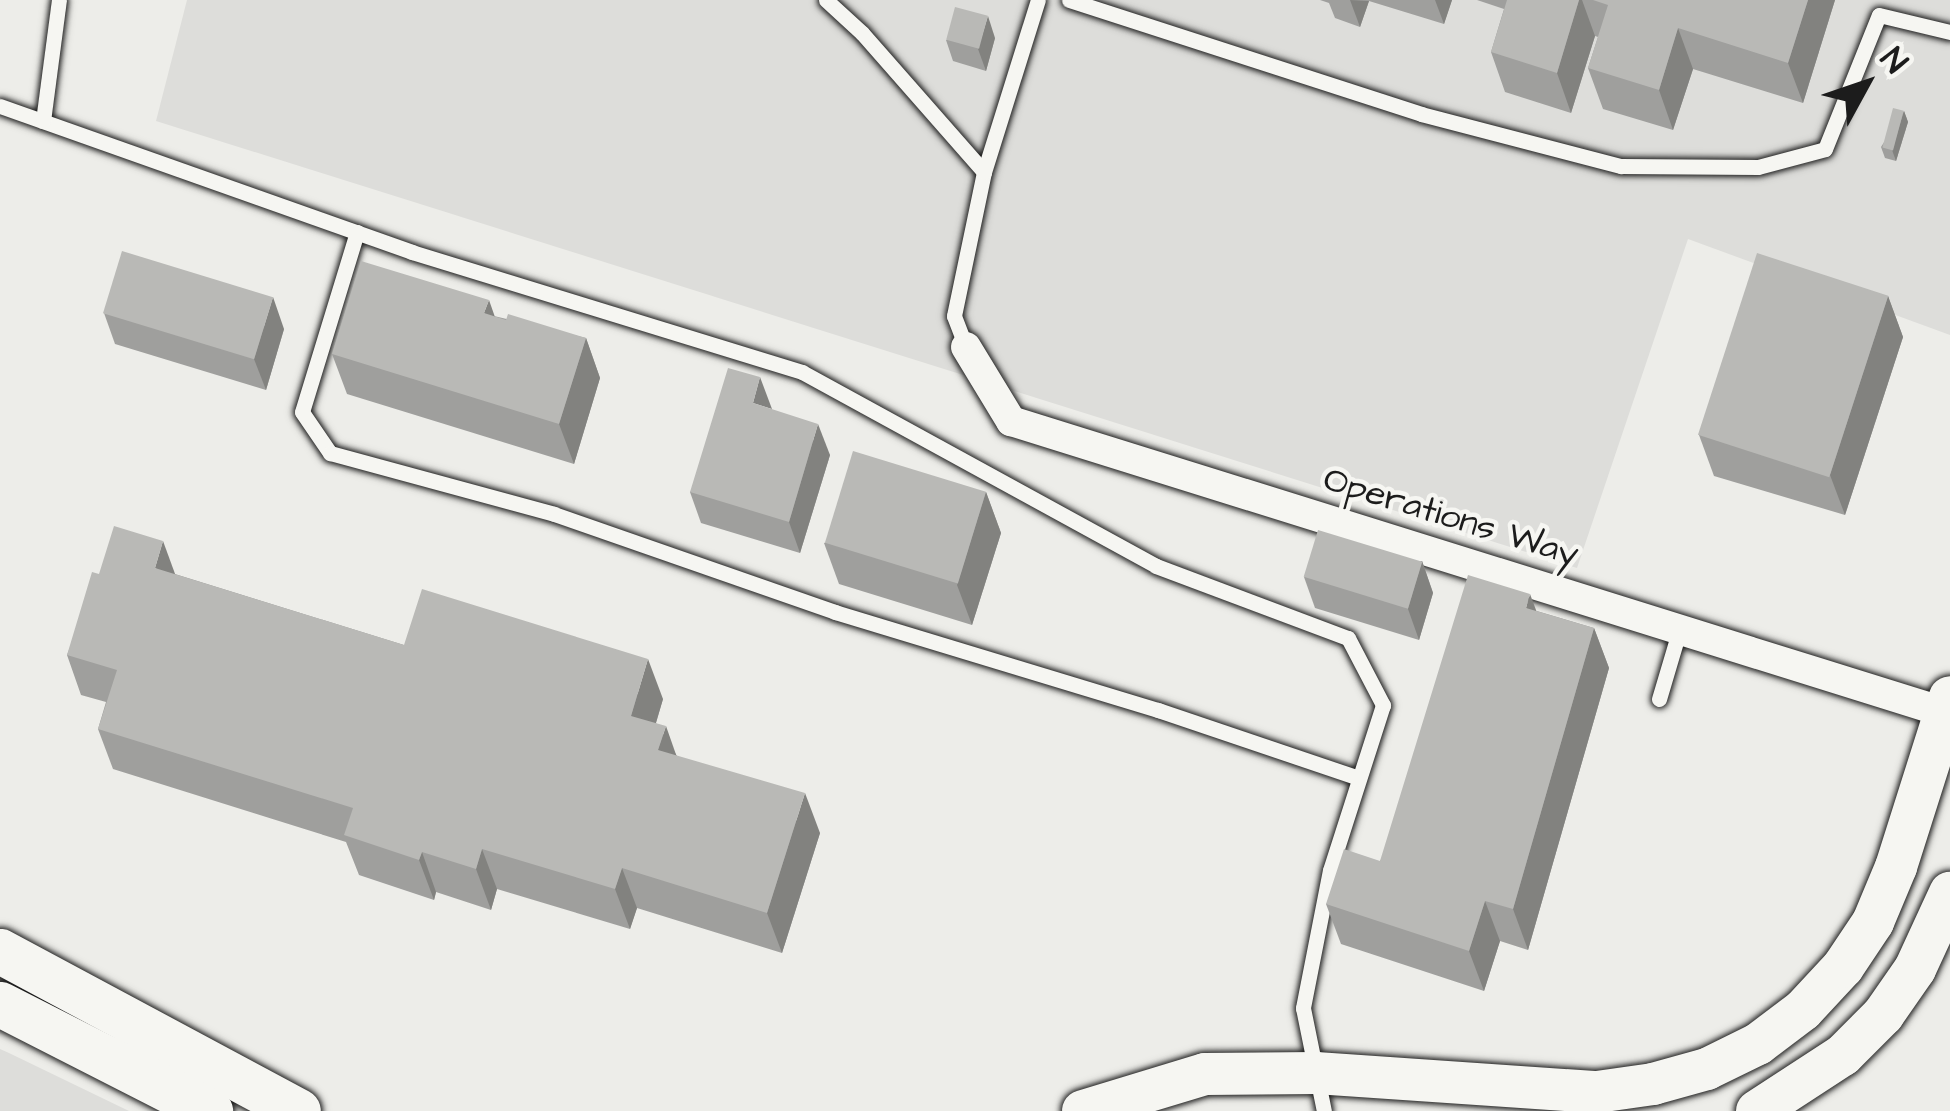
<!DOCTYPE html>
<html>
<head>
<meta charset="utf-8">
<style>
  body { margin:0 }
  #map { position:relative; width:1950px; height:1111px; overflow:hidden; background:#edede9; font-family:"Architects Daughter",sans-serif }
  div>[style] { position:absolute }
  .built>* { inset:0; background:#ddddda }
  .roads { filter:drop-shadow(0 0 3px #1c1c1c) drop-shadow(0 0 3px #1c1c1c) }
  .lane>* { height:15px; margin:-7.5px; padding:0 7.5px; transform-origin:7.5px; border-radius:7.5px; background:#f6f6f2 }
  .street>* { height:30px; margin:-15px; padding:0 15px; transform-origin:15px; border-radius:15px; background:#f6f6f2 }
  .secondary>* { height:42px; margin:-21px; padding:0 21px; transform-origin:21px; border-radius:21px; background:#f6f6f2 }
  .primary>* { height:45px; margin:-22.5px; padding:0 22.5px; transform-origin:22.5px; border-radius:22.5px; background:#f6f6f2 }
  .wall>* { inset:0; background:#9f9f9d }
  .shaded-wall>* { inset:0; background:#82827f }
  .building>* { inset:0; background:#b9b9b6; transform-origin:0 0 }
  span { translate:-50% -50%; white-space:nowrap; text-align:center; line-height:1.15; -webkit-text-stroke:9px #f6f6f2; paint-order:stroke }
  .street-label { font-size:36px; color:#1c1c1c }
  .north { position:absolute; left:1806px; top:24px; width:120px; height:120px; -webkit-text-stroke:9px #f6f6f2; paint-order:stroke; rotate:50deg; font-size:33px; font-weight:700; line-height:48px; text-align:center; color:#1c1c1c }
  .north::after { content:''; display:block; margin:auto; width:42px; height:54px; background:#1c1c1c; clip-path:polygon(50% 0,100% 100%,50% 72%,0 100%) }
</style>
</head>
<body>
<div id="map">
  <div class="built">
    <div style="clip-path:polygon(187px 0,1950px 0,1950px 335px,1688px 239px,1577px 568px,156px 121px)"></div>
    <div style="clip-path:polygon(0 1049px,9px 1053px,129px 1111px,0 1111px)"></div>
  </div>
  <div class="roads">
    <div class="lane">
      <div style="left:826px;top:0;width:49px;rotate:42.5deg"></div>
      <div style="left:862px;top:33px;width:185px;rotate:48.7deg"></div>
      <div style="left:984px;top:172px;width:147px;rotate:101.8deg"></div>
      <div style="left:954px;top:316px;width:33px;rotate:69deg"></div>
      <div style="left:1069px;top:0;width:370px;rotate:17.9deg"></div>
      <div style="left:1421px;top:114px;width:207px;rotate:14.6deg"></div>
      <div style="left:1621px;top:166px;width:137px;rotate:0.4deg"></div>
      <div style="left:1758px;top:167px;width:69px;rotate:-15deg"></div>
      <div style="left:1825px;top:149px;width:144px;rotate:-68.1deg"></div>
      <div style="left:1879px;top:15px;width:73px;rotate:13.5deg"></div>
      <div style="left:0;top:106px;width:437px;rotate:19.5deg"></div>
      <div style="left:412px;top:252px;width:408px;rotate:17.1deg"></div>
      <div style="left:802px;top:372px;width:404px;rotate:28.7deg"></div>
      <div style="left:1156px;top:566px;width:205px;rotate:20.6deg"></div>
      <div style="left:1348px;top:638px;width:76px;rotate:62.4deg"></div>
      <div style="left:1383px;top:705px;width:173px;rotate:107.8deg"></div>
      <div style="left:1330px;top:870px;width:141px;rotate:101.1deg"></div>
      <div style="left:1303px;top:1008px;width:105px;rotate:78.5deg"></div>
      <div style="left:43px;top:121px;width:122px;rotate:-82.5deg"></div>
      <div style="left:984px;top:172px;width:180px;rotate:-72.6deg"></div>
      <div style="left:357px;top:232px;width:188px;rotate:107deg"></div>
      <div style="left:302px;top:412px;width:50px;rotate:55.7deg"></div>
      <div style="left:330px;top:453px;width:232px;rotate:15.2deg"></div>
      <div style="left:554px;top:514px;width:298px;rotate:19.2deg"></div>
      <div style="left:835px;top:612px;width:338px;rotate:16.9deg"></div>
      <div style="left:1158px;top:710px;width:212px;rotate:18.7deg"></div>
      <div style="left:1659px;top:699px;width:74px;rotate:-73.5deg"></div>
    </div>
    <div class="street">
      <div style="left:966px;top:347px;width:87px;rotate:58.7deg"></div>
      <div style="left:1011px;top:421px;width:984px;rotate:17.33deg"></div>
    </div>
    <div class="secondary">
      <div style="left:1083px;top:1111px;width:127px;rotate:-16.9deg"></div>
      <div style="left:1205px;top:1074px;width:111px;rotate:-0.5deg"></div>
      <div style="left:1316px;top:1073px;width:282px;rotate:3.9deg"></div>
      <div style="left:1597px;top:1092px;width:57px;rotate:-8.1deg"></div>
      <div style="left:1653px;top:1084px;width:56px;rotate:-15.5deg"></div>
      <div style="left:1707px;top:1069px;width:57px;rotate:-26.1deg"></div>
      <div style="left:1758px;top:1044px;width:56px;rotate:-37.1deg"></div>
      <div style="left:1803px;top:1010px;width:59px;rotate:-47.1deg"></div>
      <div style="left:1843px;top:967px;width:54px;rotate:-56.3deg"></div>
      <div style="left:1873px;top:922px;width:60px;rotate:-67.3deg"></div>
      <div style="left:1896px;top:867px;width:178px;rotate:-72.4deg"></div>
      <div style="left:1757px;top:1111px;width:103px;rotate:-33.1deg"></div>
      <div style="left:1843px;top:1055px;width:57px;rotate:-45deg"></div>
      <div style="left:1883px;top:1015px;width:56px;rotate:-55.2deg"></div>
      <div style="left:1915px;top:969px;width:84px;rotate:-65.3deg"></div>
    </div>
    <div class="primary">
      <div style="left:0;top:951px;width:338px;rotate:28.2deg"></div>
      <div style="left:0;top:1004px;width:236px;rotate:27deg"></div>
    </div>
  </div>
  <div class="wall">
    <div style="clip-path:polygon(1320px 0,1452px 0,1444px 24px,1369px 1px,1360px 27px,1335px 18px,1329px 3px)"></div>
    <div style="clip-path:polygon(1477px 0,1835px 0,1803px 103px,1693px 69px,1673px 130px,1603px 109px,1588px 68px,1598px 37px,1595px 36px,1571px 113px,1505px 92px,1491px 52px,1504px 9px)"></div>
    <div style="clip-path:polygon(995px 38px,986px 71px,953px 61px,946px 40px)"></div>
    <div style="clip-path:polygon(1904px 111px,1908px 122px,1896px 161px,1885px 158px,1881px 147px)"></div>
    <div style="clip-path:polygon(1888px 296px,1903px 337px,1845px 515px,1714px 476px,1699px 435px)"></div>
    <div style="clip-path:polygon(104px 313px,284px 329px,266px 390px,115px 344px)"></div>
    <div style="clip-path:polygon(494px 316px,586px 338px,600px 378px,574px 464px,347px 394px,332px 354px)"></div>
    <div style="clip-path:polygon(771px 409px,830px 455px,800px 553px,701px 523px,690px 492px)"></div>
    <div style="clip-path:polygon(986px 492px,1001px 533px,972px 625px,839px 584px,824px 543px)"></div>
    <div style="clip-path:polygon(1422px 561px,1433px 593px,1419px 640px,1315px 608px,1304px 577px)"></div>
    <div style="clip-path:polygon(99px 574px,175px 574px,404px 645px,663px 699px,656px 723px,677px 756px,820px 833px,782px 953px,637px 908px,630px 929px,497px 889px,491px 910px,436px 892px,434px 900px,359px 875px,346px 842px,113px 769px,98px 729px,106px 702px,81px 695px,67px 655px)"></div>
    <div style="clip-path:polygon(1537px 611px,1594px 628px,1609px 668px,1528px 950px,1500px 941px,1484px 991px,1341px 944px,1326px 904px,1380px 861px)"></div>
  </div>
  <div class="shaded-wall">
    <div style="clip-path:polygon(1350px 0,1369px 1px,1360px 27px)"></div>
    <div style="clip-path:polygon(1435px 0,1452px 0,1444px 24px)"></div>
    <div style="clip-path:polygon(1579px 0,1582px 0,1595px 36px,1571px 113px,1557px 73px)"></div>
    <div style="clip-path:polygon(1808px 0,1835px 0,1803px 103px,1788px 63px)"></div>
    <div style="clip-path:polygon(988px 16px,995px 38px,986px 71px,978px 49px)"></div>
    <div style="clip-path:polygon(1678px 28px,1693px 69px,1673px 130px,1659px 90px)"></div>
    <div style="clip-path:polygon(1904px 111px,1908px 122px,1896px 161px,1892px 150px)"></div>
    <div style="clip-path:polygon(1888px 296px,1903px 337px,1845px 515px,1830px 475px)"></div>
    <div style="clip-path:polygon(273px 297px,284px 329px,266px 390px,254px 359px)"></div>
    <div style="clip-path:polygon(489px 300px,503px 340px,484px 313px)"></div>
    <div style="clip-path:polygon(586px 338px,600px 378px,574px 464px,559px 424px)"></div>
    <div style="clip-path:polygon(760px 377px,772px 409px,753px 403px)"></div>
    <div style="clip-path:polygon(818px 424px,830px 455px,800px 553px,789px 522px)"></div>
    <div style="clip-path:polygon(986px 492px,1001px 533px,972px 625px,957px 585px)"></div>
    <div style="clip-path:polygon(163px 541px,178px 582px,155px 568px)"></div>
    <div style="clip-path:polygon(1422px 561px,1433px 593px,1419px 640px,1408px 609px)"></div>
    <div style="clip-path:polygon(1530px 594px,1545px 634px,1526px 608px)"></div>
    <div style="clip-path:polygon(1594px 628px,1609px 668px,1528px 950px,1513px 909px)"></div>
    <div style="clip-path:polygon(648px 659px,663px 699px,646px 756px,631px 716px)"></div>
    <div style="clip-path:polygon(666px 726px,680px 766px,658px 750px)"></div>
    <div style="clip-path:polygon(805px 793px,820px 833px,782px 953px,767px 913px)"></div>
    <div style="clip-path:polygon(482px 849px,497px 889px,491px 910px,476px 869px)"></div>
    <div style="clip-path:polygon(422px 852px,436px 892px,434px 900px,419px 860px)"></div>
    <div style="clip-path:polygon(622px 868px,637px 908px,630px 929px,615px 889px)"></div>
    <div style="clip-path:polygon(1485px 901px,1500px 941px,1484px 991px,1469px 951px)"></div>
  </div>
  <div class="building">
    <div style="clip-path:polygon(1507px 0,1579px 0,1557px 73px,1491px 52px)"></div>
    <div style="clip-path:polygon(1593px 0,1808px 0,1788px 63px,1678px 28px,1659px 90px,1588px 68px,1608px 5px)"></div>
    <div style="left:955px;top:7px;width:34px;height:34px;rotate:15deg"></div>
    <div style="left:1893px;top:108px;width:11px;height:41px;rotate:15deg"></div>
    <div style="left:122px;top:251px;width:158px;height:65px;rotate:17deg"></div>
    <div style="left:1757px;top:253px;width:138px;height:191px;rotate:18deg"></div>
    <div style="clip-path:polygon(361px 261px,489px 300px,484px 313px,506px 320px,508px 314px,586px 338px,559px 424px,332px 354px)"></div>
    <div style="clip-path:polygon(728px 368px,760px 377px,753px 403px,818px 424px,789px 522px,690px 492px)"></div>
    <div style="left:853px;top:451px;width:139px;height:96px;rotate:17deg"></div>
    <div style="clip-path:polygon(114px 526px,163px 541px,155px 568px,404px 645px,422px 589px,648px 659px,631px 716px,666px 726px,658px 750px,805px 793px,767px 913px,622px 868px,615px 889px,482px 849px,476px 869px,422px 852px,419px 860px,344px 835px,353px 808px,98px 729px,117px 670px,67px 655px,92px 572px,99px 574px)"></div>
    <div style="left:1318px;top:530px;width:109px;height:49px;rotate:17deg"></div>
    <div style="clip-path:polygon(1468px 575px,1530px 594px,1526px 608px,1594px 628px,1513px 909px,1485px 901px,1469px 951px,1326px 904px,1344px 849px,1380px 861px)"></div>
  </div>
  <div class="street-label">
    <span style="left:1451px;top:517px;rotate:17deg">Operations Way</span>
  </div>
  <div class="north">N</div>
</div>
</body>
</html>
